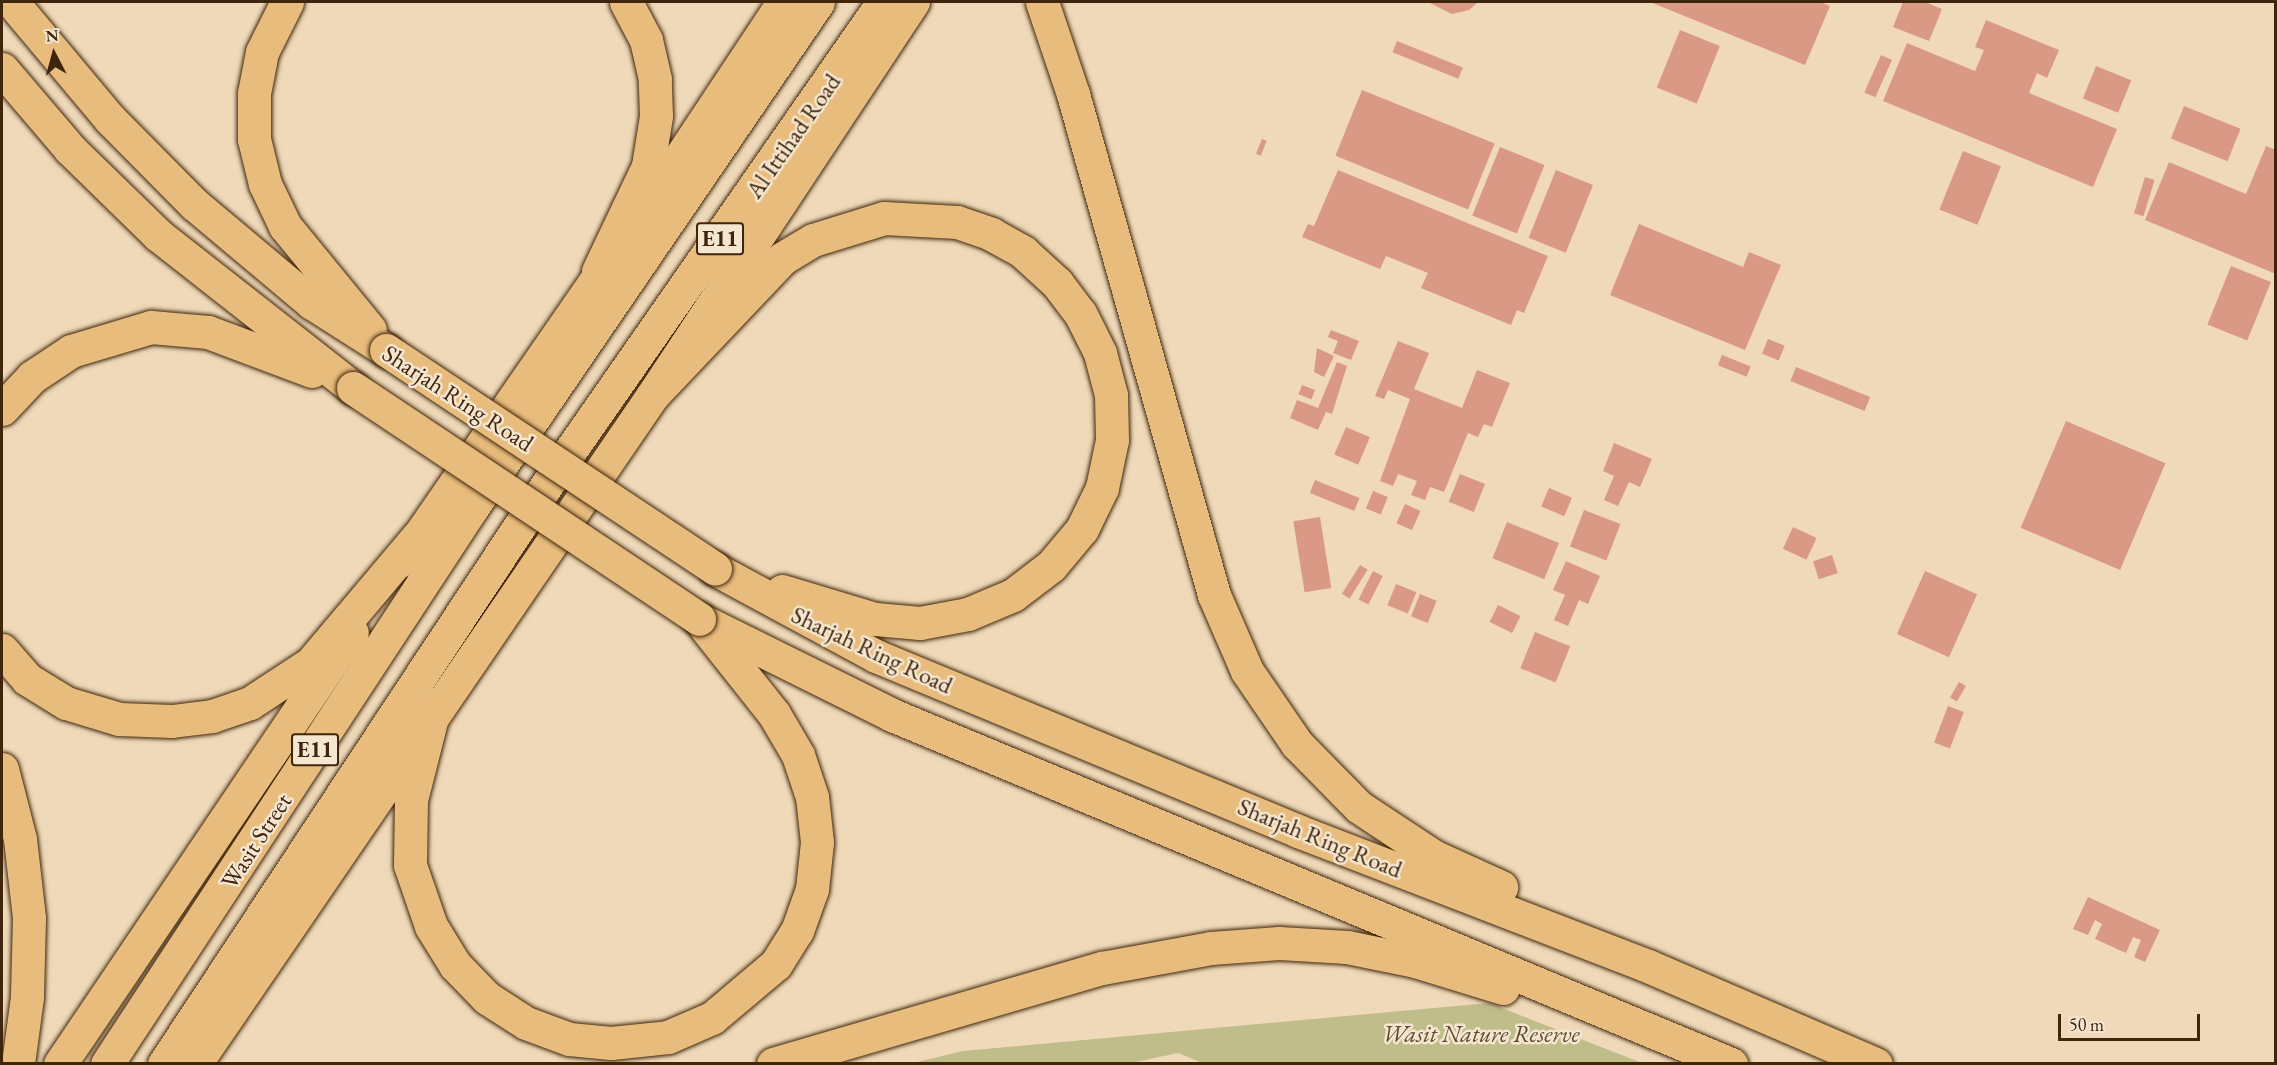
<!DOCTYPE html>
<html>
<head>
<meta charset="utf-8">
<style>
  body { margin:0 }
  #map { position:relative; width:2277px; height:1065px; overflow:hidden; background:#efd9b8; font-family:"EB Garamond",serif }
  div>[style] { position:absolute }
  .green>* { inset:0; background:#bfbe8b }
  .building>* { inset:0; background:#da9985; transform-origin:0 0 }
  .roads { filter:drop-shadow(0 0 2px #3f250b) drop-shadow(0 0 2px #3f250b) }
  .primary>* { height:33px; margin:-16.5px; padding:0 16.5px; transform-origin:16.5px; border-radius:16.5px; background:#e8bc7c }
  .highway>* { height:33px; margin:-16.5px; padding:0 16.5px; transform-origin:16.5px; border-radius:16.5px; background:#e8bc7c }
  .bridges { filter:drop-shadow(0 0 2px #3f250b) drop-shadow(0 0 2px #3f250b) }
  .highway-bridge>* { height:33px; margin:-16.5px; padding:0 16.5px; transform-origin:16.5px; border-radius:16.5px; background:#e8bc7c }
  span { translate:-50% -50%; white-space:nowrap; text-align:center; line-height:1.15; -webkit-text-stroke:5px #f5e6d1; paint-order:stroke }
  .shield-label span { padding:2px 4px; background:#f5e6d1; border:2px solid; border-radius:4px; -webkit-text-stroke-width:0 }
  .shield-label { font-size:22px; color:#3f250b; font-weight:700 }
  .street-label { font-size:24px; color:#3f250b }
  .park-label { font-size:24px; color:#5f4b2b; font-style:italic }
  .frame { position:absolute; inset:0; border:3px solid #3f250b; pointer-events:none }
  .north { position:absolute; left:24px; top:24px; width:60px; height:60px; -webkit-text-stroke:4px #f5e6d1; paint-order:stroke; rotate:354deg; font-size:16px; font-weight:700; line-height:24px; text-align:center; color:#3f250b }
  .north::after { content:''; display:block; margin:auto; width:21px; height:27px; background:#3f250b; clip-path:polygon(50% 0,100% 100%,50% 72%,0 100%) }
  .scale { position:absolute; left:2058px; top:1014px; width:142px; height:27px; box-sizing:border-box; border:3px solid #3f250b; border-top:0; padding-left:8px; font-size:18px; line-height:21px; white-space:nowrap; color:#3f250b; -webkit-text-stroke:4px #f5e6d1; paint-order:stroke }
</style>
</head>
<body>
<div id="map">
  <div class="green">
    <div style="clip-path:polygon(1489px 1003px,1642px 1063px,1205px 1064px,1178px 1053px,1126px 1064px,913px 1063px,963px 1051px)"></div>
  </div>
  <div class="building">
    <div style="clip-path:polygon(1428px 2px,1478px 2px,1469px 10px,1452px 14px)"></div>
    <div style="clip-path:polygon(1650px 2px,1820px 2px,1830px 6px,1805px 65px)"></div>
    <div style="clip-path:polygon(1903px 2px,1925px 2px,1942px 9px,1929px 41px,1893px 27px)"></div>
    <div style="clip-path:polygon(1986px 20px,2059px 50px,2047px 78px,2037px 73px,2029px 93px,2117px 129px,2093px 187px,1883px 101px,1907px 43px,1975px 71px,1984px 50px,1975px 47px)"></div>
    <div style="left:1680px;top:30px;width:43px;height:62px;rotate:22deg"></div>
    <div style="left:1397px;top:41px;width:71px;height:12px;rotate:22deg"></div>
    <div style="left:1881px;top:55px;width:12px;height:41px;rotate:24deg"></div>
    <div style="left:2096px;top:66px;width:38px;height:35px;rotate:22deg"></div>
    <div style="left:1362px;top:90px;width:143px;height:71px;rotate:22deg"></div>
    <div style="left:2184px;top:106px;width:61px;height:35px;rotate:22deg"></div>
    <div style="left:1262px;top:139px;width:5px;height:16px;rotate:22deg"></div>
    <div style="clip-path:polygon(2266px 146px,2276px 150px,2276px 274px,2145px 220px,2169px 162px,2246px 194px)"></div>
    <div style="left:1500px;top:147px;width:48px;height:74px;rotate:22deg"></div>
    <div style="left:1963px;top:151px;width:41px;height:63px;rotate:22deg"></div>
    <div style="clip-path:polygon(1338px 170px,1548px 256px,1524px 313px,1517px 310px,1511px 325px,1421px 288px,1428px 273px,1386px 256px,1380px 269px,1302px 237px,1308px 224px,1314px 226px)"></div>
    <div style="left:1556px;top:170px;width:40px;height:73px;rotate:22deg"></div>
    <div style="left:2145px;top:177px;width:10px;height:38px;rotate:17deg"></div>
    <div style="clip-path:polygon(1639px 224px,1743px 267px,1749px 252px,1781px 265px,1745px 350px,1610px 295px)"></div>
    <div style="left:2231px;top:266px;width:43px;height:63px;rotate:22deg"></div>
    <div style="clip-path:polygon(1331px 330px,1359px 341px,1351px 360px,1333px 353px,1338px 341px,1328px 337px)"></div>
    <div style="left:1768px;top:339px;width:18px;height:16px;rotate:22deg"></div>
    <div style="clip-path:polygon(1398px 341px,1429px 353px,1414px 389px,1462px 408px,1477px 370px,1510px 383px,1492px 427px,1484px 424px,1478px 437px,1468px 433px,1444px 492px,1430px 487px,1425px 500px,1411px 495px,1417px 481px,1398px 474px,1393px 486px,1380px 481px,1410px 399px,1388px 390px,1384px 399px,1375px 396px)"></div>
    <div style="clip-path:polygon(1317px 348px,1334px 356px,1324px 377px,1314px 372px)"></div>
    <div style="left:1722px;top:355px;width:31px;height:11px;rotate:22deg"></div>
    <div style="clip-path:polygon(1337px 362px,1347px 366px,1332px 414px,1326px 412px,1318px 430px,1290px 418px,1297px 400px,1318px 408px)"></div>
    <div style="left:1796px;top:367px;width:80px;height:15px;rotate:22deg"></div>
    <div style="left:1302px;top:385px;width:14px;height:10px;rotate:21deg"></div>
    <div style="left:2066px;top:421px;width:108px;height:116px;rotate:23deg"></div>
    <div style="left:1346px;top:427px;width:26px;height:30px;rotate:23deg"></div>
    <div style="clip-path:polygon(1614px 443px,1652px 459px,1640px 487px,1629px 482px,1618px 506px,1604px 500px,1614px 476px,1603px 471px)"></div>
    <div style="left:1460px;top:474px;width:27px;height:30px;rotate:22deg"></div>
    <div style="left:1315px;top:480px;width:48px;height:14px;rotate:22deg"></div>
    <div style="left:1549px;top:488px;width:25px;height:20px;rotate:23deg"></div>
    <div style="left:1373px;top:491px;width:16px;height:19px;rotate:22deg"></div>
    <div style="left:1405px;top:504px;width:17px;height:21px;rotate:24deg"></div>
    <div style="left:1584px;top:510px;width:39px;height:39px;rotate:21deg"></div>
    <div style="left:1320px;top:517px;width:72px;height:27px;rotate:81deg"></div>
    <div style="left:1507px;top:522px;width:56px;height:39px;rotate:22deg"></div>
    <div style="left:1793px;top:527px;width:26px;height:24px;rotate:25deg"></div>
    <div style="left:1832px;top:555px;width:19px;height:20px;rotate:72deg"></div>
    <div style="clip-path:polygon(1566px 561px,1600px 576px,1588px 604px,1579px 600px,1568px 626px,1554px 620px,1565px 595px,1553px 590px)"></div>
    <div style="left:1360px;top:565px;width:9px;height:34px;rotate:32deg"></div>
    <div style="left:1373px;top:571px;width:11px;height:32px;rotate:27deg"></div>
    <div style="left:1925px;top:571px;width:57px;height:69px;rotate:24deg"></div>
    <div style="left:1396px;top:584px;width:22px;height:23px;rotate:22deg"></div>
    <div style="left:1420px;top:594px;width:18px;height:24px;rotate:22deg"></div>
    <div style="left:1498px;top:605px;width:25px;height:19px;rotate:26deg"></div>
    <div style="left:1535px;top:632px;width:38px;height:39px;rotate:22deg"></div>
    <div style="left:1959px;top:682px;width:8px;height:18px;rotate:30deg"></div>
    <div style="left:1948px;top:706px;width:17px;height:39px;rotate:21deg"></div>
    <div style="clip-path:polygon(2088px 897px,2160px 930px,2145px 962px,2134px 957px,2141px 940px,2133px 937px,2126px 953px,2095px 939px,2102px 924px,2095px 920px,2088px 935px,2073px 929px)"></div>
  </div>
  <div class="roads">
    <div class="primary">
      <div style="left:402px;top:560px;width:444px;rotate:-55.3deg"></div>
      <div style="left:655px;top:195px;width:232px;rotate:-56.4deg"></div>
      <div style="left:60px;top:1064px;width:521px;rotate:-55.94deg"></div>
      <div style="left:195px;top:1064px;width:809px;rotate:-55.62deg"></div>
      <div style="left:652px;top:396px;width:473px;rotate:-56.5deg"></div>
    </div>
    <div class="highway">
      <div style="left:12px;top:2px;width:153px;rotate:50.1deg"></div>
      <div style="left:110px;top:119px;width:120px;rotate:45.3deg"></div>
      <div style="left:194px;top:204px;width:154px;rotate:40deg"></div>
      <div style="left:312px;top:303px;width:88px;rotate:32.4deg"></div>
      <div style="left:287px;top:2px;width:56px;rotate:116.6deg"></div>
      <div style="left:262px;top:52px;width:42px;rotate:101deg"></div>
      <div style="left:254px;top:93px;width:46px;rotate:90deg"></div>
      <div style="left:254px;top:139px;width:46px;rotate:76.3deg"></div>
      <div style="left:265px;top:184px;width:47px;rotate:64.5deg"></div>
      <div style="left:285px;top:226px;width:134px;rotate:50.7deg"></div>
      <div style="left:1042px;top:2px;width:97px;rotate:71.4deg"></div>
      <div style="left:1073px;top:94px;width:520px;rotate:74.28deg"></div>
      <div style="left:1214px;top:595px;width:83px;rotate:66.5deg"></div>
      <div style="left:1247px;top:671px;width:88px;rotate:55.6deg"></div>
      <div style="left:1297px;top:744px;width:88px;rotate:45.5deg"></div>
      <div style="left:1359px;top:807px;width:89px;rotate:33.5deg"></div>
      <div style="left:1433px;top:856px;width:75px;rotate:24.5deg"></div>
      <div style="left:2px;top:69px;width:105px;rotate:49.6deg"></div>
      <div style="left:70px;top:149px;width:123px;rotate:44.3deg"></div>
      <div style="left:158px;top:235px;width:248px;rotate:38.1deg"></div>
      <div style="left:598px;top:271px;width:116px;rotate:-64.5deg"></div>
      <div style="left:648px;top:166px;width:51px;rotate:-80.9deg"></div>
      <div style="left:656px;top:116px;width:37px;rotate:-92deg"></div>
      <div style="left:655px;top:79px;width:40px;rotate:-103deg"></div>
      <div style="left:646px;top:40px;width:43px;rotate:-117.8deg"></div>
      <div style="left:652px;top:396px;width:190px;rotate:-46.5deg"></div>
      <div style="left:783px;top:258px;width:35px;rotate:-31deg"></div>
      <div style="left:813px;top:240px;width:74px;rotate:-17.2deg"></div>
      <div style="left:884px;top:218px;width:73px;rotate:3.1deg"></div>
      <div style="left:957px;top:222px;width:36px;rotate:19deg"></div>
      <div style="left:991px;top:234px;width:37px;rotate:29deg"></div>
      <div style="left:1023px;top:252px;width:46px;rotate:42.4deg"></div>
      <div style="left:1057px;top:283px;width:38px;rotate:53deg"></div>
      <div style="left:1080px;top:313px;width:45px;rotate:63.4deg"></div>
      <div style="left:1100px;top:353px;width:43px;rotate:75.3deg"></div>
      <div style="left:1111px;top:395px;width:45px;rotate:88.7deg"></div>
      <div style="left:1112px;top:440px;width:49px;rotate:101.8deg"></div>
      <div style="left:1102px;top:488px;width:46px;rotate:116deg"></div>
      <div style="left:1082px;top:529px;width:48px;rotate:130deg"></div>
      <div style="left:1051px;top:566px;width:48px;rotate:142.7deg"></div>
      <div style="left:1013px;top:595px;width:49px;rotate:157.1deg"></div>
      <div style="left:968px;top:614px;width:49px;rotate:169.4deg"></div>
      <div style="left:920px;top:623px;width:45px;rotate:-174.9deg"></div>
      <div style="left:875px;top:619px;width:97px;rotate:-163.2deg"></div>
      <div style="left:2px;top:409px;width:44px;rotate:-46.8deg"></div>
      <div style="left:32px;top:377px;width:47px;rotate:-33.7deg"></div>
      <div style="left:71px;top:351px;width:84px;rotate:-16.7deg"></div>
      <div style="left:151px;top:327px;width:57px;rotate:5deg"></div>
      <div style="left:208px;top:332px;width:111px;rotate:20.6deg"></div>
      <div style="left:715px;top:569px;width:183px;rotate:28.4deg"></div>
      <div style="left:876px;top:656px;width:457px;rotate:22.5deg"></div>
      <div style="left:1298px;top:831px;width:375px;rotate:21.1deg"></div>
      <div style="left:1648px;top:966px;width:248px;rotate:23.3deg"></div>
      <div style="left:699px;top:619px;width:216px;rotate:26.4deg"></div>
      <div style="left:892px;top:715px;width:909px;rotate:22.59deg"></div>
      <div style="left:2px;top:650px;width:38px;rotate:49deg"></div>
      <div style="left:27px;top:679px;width:46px;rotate:31.6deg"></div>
      <div style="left:66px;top:703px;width:55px;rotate:16.8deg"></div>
      <div style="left:119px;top:719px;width:53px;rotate:2.2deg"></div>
      <div style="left:172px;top:721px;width:40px;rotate:-7.1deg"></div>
      <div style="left:212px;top:716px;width:40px;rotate:-18.9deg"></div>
      <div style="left:250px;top:703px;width:73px;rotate:-33.3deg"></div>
      <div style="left:311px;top:663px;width:165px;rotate:-49.9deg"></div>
      <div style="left:431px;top:721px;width:81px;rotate:104.2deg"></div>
      <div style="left:411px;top:800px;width:65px;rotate:90.9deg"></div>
      <div style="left:410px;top:865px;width:65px;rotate:71deg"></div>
      <div style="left:431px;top:926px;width:46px;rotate:58.4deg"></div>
      <div style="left:455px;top:965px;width:46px;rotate:45.9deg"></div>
      <div style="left:487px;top:998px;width:46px;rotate:32.7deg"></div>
      <div style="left:526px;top:1023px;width:46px;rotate:20.4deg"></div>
      <div style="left:569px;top:1039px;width:42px;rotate:5.4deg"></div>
      <div style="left:611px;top:1043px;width:57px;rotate:-6deg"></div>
      <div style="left:668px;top:1037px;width:48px;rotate:-23.4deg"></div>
      <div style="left:712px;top:1018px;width:84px;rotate:-40.2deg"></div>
      <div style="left:776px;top:964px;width:39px;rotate:-58deg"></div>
      <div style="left:797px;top:931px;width:45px;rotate:-70.3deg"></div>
      <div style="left:812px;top:889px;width:47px;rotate:-83.9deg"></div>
      <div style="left:817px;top:842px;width:45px;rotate:-96.3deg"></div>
      <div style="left:812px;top:797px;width:44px;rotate:-108.4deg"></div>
      <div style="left:798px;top:755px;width:48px;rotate:-120.3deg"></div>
      <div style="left:774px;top:714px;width:111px;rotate:-128.4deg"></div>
      <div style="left:2px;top:769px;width:72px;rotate:75.6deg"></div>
      <div style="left:20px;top:839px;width:80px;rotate:83.5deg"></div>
      <div style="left:29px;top:918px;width:79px;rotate:91.5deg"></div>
      <div style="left:27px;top:997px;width:68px;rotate:97.7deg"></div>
      <div style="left:107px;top:1064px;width:665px;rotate:-56.72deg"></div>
      <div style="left:472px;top:508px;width:613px;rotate:-55.64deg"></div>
      <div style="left:164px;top:1064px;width:707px;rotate:-56.53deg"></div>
      <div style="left:554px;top:474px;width:575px;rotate:-55.12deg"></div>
      <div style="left:773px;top:1064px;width:343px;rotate:-16.3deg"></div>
      <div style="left:1102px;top:968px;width:111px;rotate:-10.4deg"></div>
      <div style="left:1211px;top:948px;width:68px;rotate:-4.2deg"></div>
      <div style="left:1279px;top:943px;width:68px;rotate:3.4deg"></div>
      <div style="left:1347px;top:947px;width:69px;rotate:11.6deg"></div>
      <div style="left:1415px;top:961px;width:92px;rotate:17.1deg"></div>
    </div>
  </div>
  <div class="bridges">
    <div class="highway-bridge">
      <div style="left:386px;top:350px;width:395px;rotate:33.6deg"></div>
      <div style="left:353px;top:388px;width:416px;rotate:33.7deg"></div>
    </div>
  </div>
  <div class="shield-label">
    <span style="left:720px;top:239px">E11</span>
    <span style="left:315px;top:750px">E11</span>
  </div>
  <div class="street-label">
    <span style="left:793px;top:136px;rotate:-55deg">Al Ittihad Road</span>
    <span style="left:458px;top:398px;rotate:33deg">Sharjah Ring Road</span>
    <span style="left:872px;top:650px;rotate:25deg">Sharjah Ring Road</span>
    <span style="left:1320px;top:838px;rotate:22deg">Sharjah Ring Road</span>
    <span style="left:256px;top:841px;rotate:-57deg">Wasit Street</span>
  </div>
  <div class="park-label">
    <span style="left:1481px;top:1034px">Wasit Nature Reserve</span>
  </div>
  <div class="frame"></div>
  <div class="north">N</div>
  <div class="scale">50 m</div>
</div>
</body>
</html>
